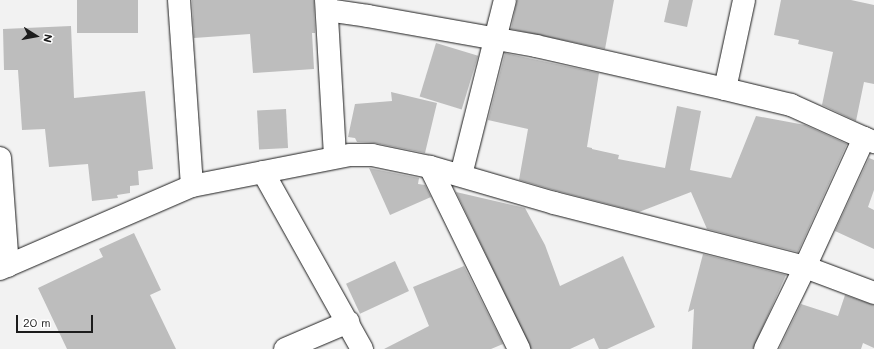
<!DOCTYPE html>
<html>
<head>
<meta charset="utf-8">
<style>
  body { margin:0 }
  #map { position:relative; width:874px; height:349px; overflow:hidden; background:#f2f2f2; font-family:Mali,sans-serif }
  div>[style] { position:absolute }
  .building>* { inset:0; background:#bdbdbd; transform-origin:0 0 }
  .roads { filter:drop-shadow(0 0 1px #1c1c1c) drop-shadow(0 0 1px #1c1c1c) }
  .minor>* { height:22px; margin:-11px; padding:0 11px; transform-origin:11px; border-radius:11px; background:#fff }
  span { translate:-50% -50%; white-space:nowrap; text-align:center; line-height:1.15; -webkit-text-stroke:3px #fff; paint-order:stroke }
  .north { position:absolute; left:16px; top:16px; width:40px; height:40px; -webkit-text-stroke:3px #fff; paint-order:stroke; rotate:101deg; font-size:11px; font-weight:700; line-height:16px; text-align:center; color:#1c1c1c }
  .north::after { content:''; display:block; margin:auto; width:14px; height:18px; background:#1c1c1c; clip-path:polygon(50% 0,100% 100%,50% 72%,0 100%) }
  .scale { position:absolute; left:16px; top:315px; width:77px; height:18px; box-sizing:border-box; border:2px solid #1c1c1c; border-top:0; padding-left:5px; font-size:12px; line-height:14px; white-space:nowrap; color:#1c1c1c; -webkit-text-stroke:3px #fff; paint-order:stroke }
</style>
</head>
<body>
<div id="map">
  <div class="building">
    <div style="left:77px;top:0;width:61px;height:33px"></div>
    <div style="clip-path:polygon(192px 0,314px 0,315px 33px,312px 33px,314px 69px,253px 73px,250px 34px,194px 38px)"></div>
    <div style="clip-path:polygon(517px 0,614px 0,605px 49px,511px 29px)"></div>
    <div style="clip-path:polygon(669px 0,693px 0,687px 27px,664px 22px)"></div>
    <div style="clip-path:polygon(781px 0,851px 0,874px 5px,874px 84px,864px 82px,856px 121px,822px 105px,833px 52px,798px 44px,799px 40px,774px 35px)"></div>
    <div style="clip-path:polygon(71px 26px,74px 98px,145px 91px,153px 169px,138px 171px,139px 185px,130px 186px,130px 193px,117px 195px,118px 198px,92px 201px,88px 164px,49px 167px,45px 129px,22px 130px,18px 70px,4px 70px,3px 29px)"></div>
    <div style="left:436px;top:43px;width:44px;height:56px;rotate:17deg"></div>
    <div style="clip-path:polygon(505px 53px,599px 73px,587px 147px,592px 148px,592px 149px,619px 155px,618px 159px,665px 168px,677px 106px,701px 111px,690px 170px,731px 178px,756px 116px,805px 125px,847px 144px,798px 252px,707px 229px,691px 192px,639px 212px,557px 191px,519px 180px,528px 129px,488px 120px)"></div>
    <div style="clip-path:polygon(391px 92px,437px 103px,425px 153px,375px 143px,357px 142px,355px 138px,348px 137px,355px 104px,392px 101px)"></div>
    <div style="left:286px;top:109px;width:39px;height:29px;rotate:87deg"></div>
    <div style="clip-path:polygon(869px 158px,874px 160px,874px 190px,868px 207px,874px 210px,874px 249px,835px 231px)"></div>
    <div style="clip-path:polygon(369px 168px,419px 178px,418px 184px,425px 185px,431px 197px,390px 215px)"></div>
    <div style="clip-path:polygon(456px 192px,525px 208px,545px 245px,560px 286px,623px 256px,655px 327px,607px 349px,599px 349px,594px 338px,570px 349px,531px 349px)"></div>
    <div style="clip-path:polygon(134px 233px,161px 290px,150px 295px,176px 349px,67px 349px,38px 288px,103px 257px,99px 249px)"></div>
    <div style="clip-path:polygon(703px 254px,786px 275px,753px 349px,692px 349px,694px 309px,688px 312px)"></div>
    <div style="left:395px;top:261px;width:33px;height:54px;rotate:65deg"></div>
    <div style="clip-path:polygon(464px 266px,503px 344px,491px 349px,384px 349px,429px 326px,413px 287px)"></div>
    <div style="clip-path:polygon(845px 295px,874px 305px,874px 348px,863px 343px,861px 349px,779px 349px,801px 304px,838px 316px)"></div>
  </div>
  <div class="roads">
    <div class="minor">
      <div style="left:179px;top:0;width:186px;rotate:86deg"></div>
      <div style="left:326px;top:0;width:157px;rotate:86.7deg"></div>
      <div style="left:327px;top:10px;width:41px;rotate:8.3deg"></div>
      <div style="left:368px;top:16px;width:171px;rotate:10.1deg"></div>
      <div style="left:536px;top:46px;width:194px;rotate:12.8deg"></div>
      <div style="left:725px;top:89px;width:68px;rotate:13.6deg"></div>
      <div style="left:791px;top:105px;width:80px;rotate:24.3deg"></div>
      <div style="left:725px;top:89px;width:91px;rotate:-77.9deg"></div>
      <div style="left:0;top:158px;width:108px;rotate:85.8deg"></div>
      <div style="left:430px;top:167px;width:203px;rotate:63.9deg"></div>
      <div style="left:263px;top:172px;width:203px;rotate:60.8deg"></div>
      <div style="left:461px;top:175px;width:180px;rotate:-75.9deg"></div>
      <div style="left:0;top:269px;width:209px;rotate:-23.4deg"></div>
      <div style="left:192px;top:186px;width:161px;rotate:-11.1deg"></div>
      <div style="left:350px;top:155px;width:22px"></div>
      <div style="left:372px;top:155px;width:59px;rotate:11.7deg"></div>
      <div style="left:430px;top:167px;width:129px;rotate:16.2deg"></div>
      <div style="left:554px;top:203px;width:259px;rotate:14.3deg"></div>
      <div style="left:805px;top:267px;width:74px;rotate:20.6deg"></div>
      <div style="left:285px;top:349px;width:69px;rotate:-23.2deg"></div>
      <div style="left:765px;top:349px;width:91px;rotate:-64deg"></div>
      <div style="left:805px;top:267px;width:142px;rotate:-65.4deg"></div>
      <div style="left:864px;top:138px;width:11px;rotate:22deg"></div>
    </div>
  </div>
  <div class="north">N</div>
  <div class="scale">20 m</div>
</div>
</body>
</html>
